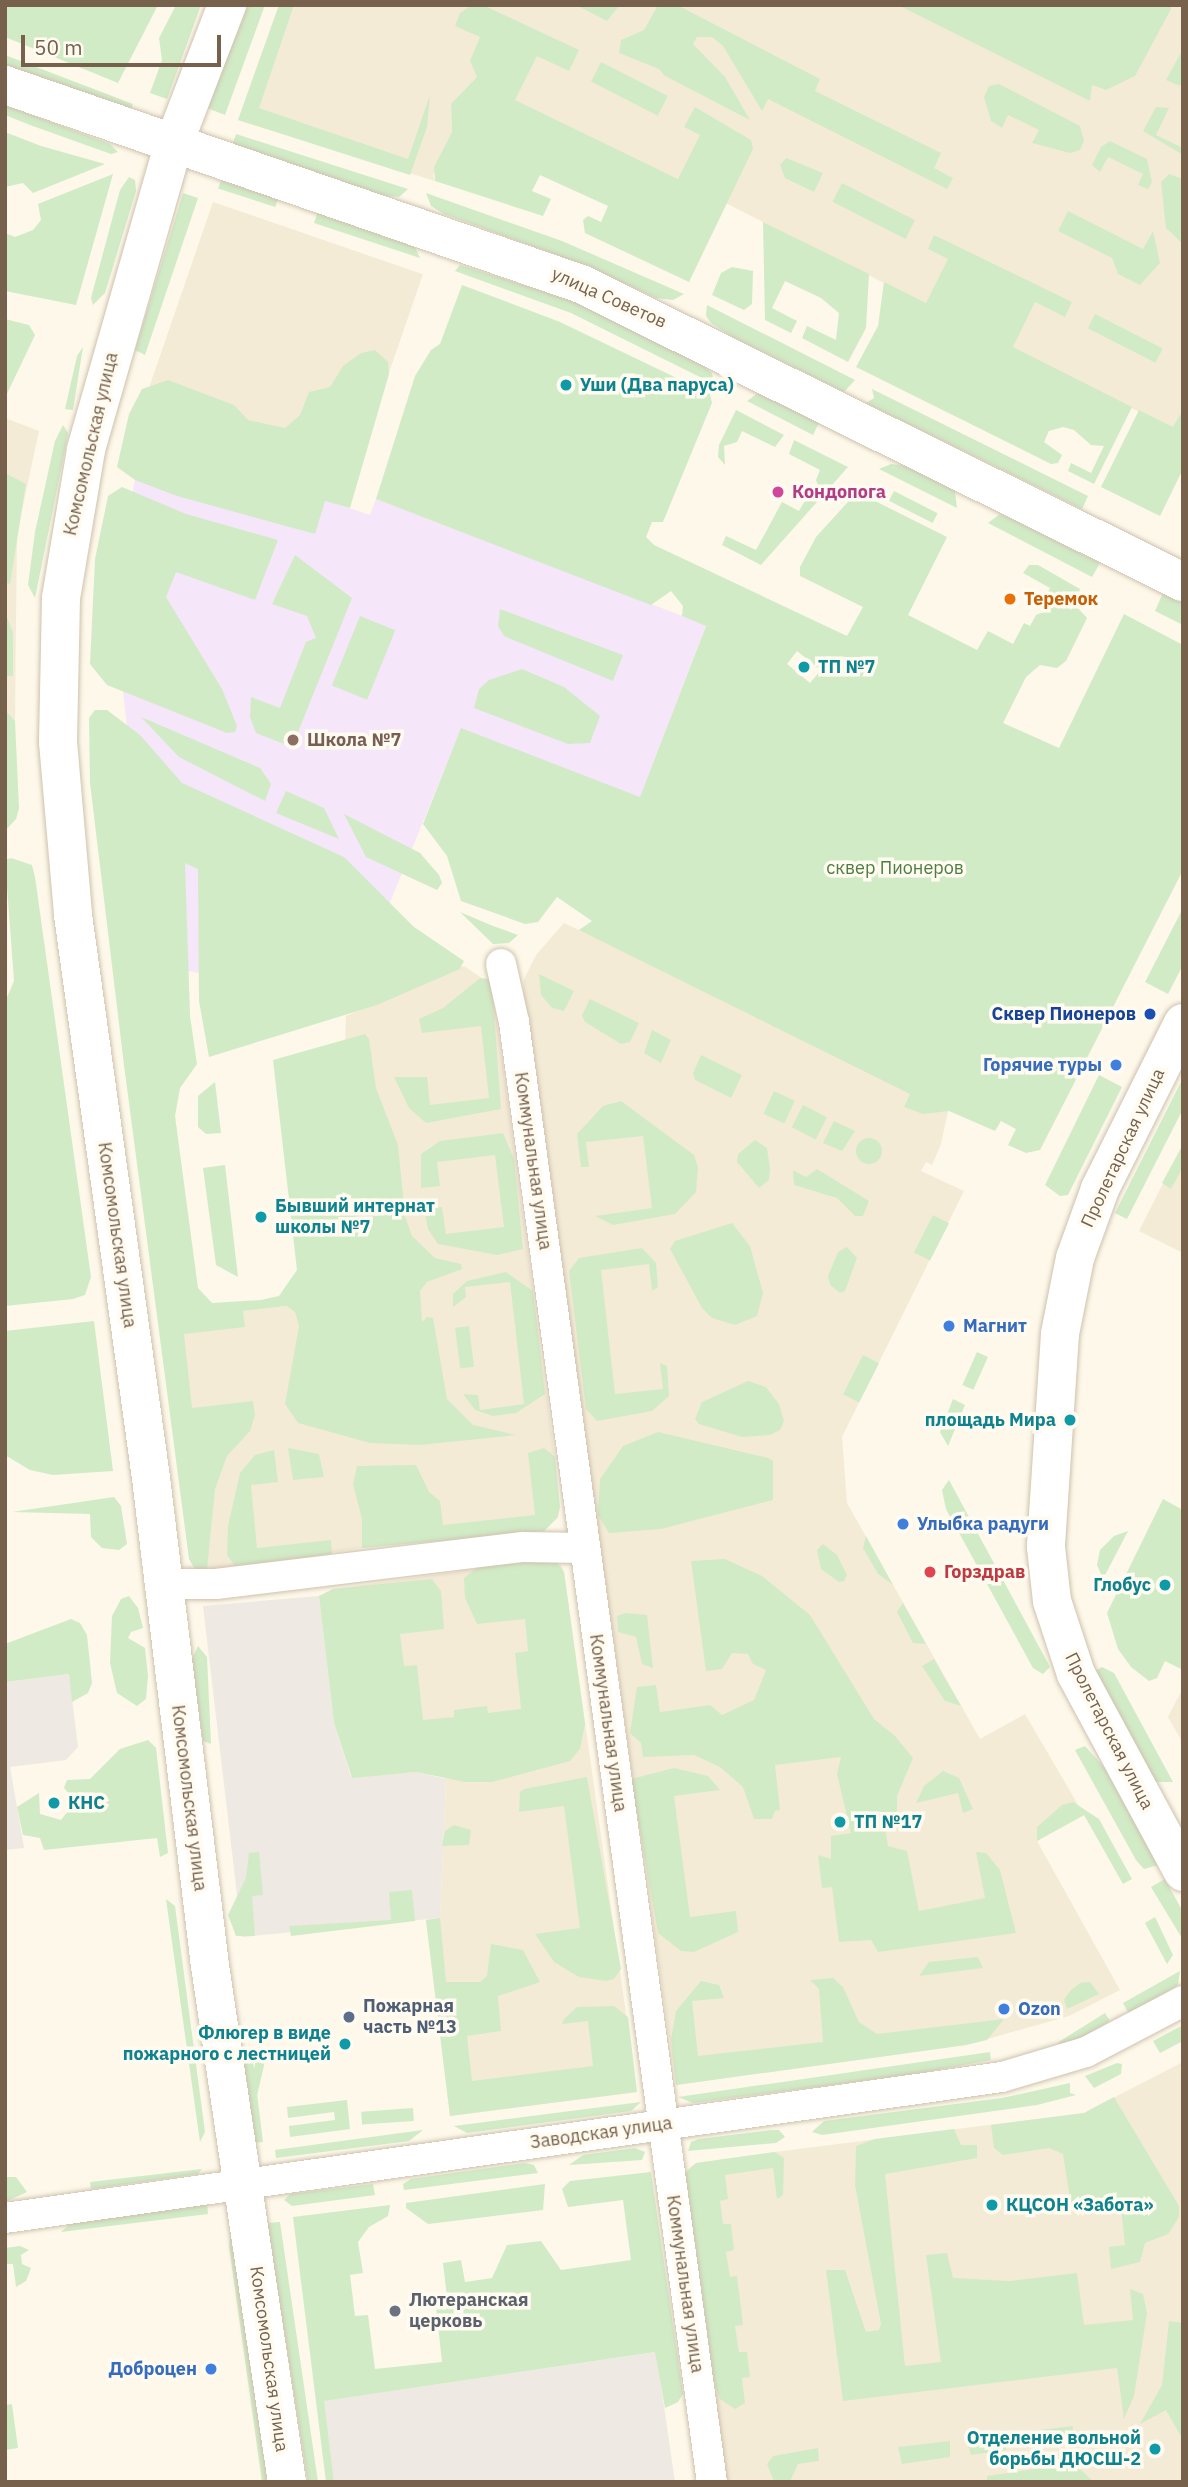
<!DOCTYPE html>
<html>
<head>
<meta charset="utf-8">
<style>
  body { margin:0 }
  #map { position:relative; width:1188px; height:2487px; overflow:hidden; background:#fdf8e9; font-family:"IBM Plex Sans",sans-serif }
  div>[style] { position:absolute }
  .residential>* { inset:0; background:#f4ebd7; transform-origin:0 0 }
  .industrial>* { inset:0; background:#eee9e2 }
  .education>* { inset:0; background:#f5e6f9 }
  .green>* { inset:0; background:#d1ebc7; transform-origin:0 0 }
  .round { border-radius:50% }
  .roads { filter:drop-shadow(0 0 2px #cfc1ae) drop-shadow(0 0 2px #cfc1ae) }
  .minor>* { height:30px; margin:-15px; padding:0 15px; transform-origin:15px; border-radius:15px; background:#fff }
  .tertiary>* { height:38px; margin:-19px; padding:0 19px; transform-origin:19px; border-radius:19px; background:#fff }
  .dots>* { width:19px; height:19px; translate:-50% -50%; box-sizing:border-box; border:4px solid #fffbf0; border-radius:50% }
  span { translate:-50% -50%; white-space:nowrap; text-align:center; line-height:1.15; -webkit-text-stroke:7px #fffbf0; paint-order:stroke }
  .street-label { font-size:18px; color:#78614c }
  .culture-label { font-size:18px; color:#0d838f; font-weight:700 }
  .left { translate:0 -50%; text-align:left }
  .right { translate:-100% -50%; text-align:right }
  .hotel-label { font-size:18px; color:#b23c85; font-weight:700 }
  .food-label { font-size:18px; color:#c56008; font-weight:700 }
  .education-label { font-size:18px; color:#785e54; font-weight:700 }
  .park-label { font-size:18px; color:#4d7e43 }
  .transit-label { font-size:18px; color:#164399; font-weight:700 }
  .shop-label { font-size:18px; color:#366cbe; font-weight:700 }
  .health-label { font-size:18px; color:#be3a42; font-weight:700 }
  .service-label { font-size:18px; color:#4e5e75; font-weight:700 }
  .worship-label { font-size:18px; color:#5b616d; font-weight:700 }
  .frame { position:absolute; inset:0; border:7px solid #78614c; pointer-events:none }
  .scale { position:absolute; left:21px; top:35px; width:200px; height:32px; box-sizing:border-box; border:4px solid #78614c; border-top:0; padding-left:9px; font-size:21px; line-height:24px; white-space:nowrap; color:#78614c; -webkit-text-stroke:5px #fffbf0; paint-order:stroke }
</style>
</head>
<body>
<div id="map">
  <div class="residential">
    <div style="clip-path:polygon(279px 5px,1183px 5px,1183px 434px,678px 179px,451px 104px,452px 132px,433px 176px,435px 181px,238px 120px)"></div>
    <div style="left:213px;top:202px;width:222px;height:200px;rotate:19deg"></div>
    <div style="clip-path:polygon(5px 418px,39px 431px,17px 533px,15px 721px,5px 729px)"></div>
    <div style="clip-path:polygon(593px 921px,951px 1097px,941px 1144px,932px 1165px,926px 1162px,921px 1171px,964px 1191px,842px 1437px,847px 1503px,980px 1739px,1025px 1714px,1084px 1815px,1037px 1841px,1120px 1990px,1069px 2016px,966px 2045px,676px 2085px,523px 996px,524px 979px,536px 955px,564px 923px,579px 930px)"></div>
    <div style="clip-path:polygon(464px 966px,492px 985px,555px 1457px,558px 1517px,544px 1531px,362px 1548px,207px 1570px,183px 1334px,243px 1311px,287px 1306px,338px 1236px,346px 1016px)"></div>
    <div style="clip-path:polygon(1183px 1144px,1183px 1253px,1139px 1231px)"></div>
    <div style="clip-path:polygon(543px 1560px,561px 1565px,564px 1572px,637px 2092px,450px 2116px,426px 1920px,440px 1918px,446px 1780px,319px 1596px,333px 1589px)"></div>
    <div style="clip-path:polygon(1183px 1688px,1183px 1743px,1168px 1717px)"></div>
    <div style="clip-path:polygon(1183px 2062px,1183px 2482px,727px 2482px,685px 2181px,689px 2168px,696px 2163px,775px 2152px,1084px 2113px)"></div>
  </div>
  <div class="industrial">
    <div style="clip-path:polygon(319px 1596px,334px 1723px,351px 1777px,416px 1772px,446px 1779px,440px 1918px,242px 1937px,203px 1606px)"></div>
    <div style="clip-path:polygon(69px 1674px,78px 1747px,66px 1760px,10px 1767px,24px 1848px,5px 1850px,5px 1682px)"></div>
    <div style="clip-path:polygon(656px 2352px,675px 2482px,334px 2482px,323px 2401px)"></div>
  </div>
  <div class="education">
    <div style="clip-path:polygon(135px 480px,314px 534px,325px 500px,370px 515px,376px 499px,706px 625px,640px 798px,461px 729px,377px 934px,282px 989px,152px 964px,123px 690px,125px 530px)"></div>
  </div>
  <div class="green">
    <div style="clip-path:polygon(5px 5px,158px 5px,118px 83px,5px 37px)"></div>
    <div style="clip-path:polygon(176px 5px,201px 5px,167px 99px,150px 93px,162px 60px,159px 38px)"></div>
    <div style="clip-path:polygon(248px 5px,265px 5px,225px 115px,207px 108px)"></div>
    <div style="clip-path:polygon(279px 5px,294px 5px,259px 108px,408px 159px,430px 95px,427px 127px,410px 175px,238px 120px)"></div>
    <div style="clip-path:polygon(472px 5px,487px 7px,579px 50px,569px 71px,537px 56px,515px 100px,678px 179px,700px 135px,684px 127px,695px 107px,751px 140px,753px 149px,689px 282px,585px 233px,583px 220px,588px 216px,601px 222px,608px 206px,540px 175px,532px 191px,551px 199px,543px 216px,435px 181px,434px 167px,452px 132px,451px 104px,477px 77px,470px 61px,480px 37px,455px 26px,460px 13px)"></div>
    <div style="clip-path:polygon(576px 5px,620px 5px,607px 21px)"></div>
    <div style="clip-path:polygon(658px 5px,677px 5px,820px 79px,815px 91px,941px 153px,934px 168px,953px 178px,947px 189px,768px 99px,762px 111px,723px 46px,712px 37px,697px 37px,693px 44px,725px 77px,750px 120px,665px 76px,659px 69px,619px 53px,621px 40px,644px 30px)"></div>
    <div style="clip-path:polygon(898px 5px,1171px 5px,1171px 9px,1135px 76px,1106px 90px,1092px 85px,1090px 101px)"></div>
    <div style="clip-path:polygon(1183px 49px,1183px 80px,1180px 86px,1166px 80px)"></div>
    <div style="left:5px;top:55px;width:137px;height:11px;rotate:21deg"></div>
    <div style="left:601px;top:62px;width:75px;height:22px;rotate:27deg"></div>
    <div style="clip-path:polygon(999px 84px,1080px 126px,1084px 141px,1080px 150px,1070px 153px,1032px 143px,1039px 130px,1008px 115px,1002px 128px,991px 121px,984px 97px,989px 86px)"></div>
    <div style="clip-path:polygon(5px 105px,110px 144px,118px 152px,111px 154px,30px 125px,5px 115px)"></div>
    <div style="clip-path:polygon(1156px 107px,1169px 108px,1156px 135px,1183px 148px,1183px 155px,1143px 131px)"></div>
    <div style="clip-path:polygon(5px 132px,41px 146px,105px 164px,33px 193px,23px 183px,5px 187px)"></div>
    <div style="clip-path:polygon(236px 134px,408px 189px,399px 197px,380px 195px,232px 146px)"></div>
    <div style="clip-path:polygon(1110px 141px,1147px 159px,1152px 182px,1148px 189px,1138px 185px,1143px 174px,1108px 157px,1100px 172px,1092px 165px,1101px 147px)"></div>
    <div style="clip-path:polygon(786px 158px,823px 173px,814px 192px,785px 178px,780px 165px)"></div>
    <div style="clip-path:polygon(113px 174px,76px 305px,5px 291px,5px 233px,15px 237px,33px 230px,41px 220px,38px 204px)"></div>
    <div style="clip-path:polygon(1169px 174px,1183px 179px,1183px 244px,1166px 228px,1161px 182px)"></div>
    <div style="clip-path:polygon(129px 177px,135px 180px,136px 191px,105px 293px,93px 305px,91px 298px,120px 190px)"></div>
    <div style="left:221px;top:180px;width:60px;height:9px;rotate:18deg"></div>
    <div style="left:842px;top:183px;width:82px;height:21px;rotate:27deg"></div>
    <div style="clip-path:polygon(183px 193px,198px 198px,145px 355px,135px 350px)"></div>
    <div style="clip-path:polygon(426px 193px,562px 241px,684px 294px,673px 300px,656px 298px,584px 265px,444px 214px,431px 206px)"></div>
    <div style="clip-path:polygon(318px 211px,414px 245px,420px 258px,314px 223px)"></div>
    <div style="clip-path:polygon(1068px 211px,1143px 249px,1153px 231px,1160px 263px,1140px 285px,1118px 274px,1112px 258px,1058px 231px)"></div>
    <div style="clip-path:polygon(763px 222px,869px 274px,866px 328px,848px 362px,802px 338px,807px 326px,836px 340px,839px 313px,821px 298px,785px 281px,772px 308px,797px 321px,791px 333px,765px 320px)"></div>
    <div style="clip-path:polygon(934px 235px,1072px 302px,1065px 317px,1035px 302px,1013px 347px,1132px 407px,1094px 484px,1068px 471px,1071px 463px,1091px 473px,1104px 446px,1091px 445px,1074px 430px,1063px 427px,1049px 431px,1044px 442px,1062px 455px,1058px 463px,1051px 464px,856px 367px,878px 326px,884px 282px,926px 303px,948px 259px,928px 249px)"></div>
    <div style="clip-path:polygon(460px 265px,574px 301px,700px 363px,712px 373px,714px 384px,571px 313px,455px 271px)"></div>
    <div style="clip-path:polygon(732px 267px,753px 271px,752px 304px,744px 310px,712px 295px,721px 273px)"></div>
    <div style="clip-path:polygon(evenodd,462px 285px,560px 322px,710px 394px,712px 403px,663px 522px,652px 522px,646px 537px,654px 545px,847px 636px,863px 607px,800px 576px,800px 567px,816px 537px,857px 492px,947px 537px,908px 615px,977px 650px,988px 631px,1013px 644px,1024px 623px,1030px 626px,1036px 615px,1048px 610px,1045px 598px,1050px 588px,1023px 573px,1029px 565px,1038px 565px,1080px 589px,1075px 605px,1087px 618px,1066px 661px,1057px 668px,1040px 665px,1026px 677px,1003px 723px,1059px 748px,1124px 614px,1183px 645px,1183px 870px,1040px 1150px,1026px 1153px,1008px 1145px,1016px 1129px,1001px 1121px,995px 1131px,949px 1111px,923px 1114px,904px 1107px,910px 1094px,579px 930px,592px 921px,557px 897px,538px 922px,525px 924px,461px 901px,447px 856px,423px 824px,461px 728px,640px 797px,706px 626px,682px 616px,683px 606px,671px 591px,651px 605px,376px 499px,415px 376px,431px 350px,440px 344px,462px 285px,797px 651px,821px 670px,810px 683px,787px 664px,797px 651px)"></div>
    <div style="clip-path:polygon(707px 305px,855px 380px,844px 392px,731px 336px,711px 323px,706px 316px)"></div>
    <div style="left:1095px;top:314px;width:76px;height:16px;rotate:27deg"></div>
    <div style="clip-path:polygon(5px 319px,29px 325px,35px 335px,5px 398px)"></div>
    <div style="clip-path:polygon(83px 347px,73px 410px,65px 409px,77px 356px)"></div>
    <div style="clip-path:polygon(375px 350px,388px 362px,389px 374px,350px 508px,325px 501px,315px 534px,177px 496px,135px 480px,117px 467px,129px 414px,142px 389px,168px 380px,234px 405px,248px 420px,285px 428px,300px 415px,309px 392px,330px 387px,343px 366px,361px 353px)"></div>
    <div style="clip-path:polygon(872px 389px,1088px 496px,1082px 509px,866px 403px,874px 398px)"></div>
    <div style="clip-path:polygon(758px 393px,820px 421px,813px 435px,747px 401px)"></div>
    <div style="clip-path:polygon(736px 410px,784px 435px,775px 447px,742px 431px,737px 442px,724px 446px,725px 465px,718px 457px,719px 445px)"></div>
    <div style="clip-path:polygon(1139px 410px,1173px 427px,1183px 410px,1183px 469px,1160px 516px,1101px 487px)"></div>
    <div style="clip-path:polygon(63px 425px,68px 433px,64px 455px,35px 598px,28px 585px,35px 532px,55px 441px)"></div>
    <div style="clip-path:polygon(794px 440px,848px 467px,761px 565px,722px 545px,726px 536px,756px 550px,782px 502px,799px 511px,806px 499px,821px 494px,816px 480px,820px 470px,789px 454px)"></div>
    <div style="clip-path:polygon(891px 464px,908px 466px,955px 491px,957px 508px,879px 469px)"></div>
    <div style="clip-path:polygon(5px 473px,26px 484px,10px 584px,5px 582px)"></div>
    <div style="clip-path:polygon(122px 487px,186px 514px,278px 540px,255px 600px,176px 572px,166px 597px,222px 689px,237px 726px,235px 732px,227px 733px,107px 685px,90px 664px,95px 559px,108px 496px)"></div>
    <div style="left:894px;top:491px;width:49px;height:11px;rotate:27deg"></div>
    <div style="clip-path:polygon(1000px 514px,1008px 517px,1100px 563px,1092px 577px,988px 523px)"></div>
    <div style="clip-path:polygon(295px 555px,352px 598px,292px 747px,256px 733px,250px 717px,251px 697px,280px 708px,306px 642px,316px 638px,307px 616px,272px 604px)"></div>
    <div style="clip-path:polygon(1163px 593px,1183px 603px,1183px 625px,1155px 611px)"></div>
    <div style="clip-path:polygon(500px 609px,623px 655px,613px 681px,504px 636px,498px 626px)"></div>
    <div style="clip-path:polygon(5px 612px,13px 633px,13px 676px,5px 676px)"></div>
    <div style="left:360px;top:616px;width:38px;height:75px;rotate:22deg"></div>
    <div style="clip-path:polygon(522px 669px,564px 687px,600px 716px,590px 743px,568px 744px,474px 708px,479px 689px,489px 680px)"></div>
    <div style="clip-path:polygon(5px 710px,15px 721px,19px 808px,16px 819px,5px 831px)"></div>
    <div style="clip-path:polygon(95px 710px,107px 710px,140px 735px,182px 783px,344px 857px,414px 927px,464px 961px,460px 969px,377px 1005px,209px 1057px,199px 1001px,198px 869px,185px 863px,190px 1016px,197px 1064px,180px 1088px,175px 1116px,198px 1288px,212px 1303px,261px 1300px,279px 1296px,297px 1270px,273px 1060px,365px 1034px,369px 1039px,376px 1088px,398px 1145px,405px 1216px,412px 1236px,435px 1258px,461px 1264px,462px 1269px,427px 1282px,420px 1291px,422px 1322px,427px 1317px,433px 1318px,447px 1399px,473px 1425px,516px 1435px,420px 1445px,370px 1443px,298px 1423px,285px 1404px,299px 1326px,295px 1312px,287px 1306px,243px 1311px,245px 1327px,184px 1334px,192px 1408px,253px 1401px,255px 1415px,250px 1431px,227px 1456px,215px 1489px,207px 1570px,196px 1571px,189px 1559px,124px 1065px,90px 783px,89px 718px)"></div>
    <div style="clip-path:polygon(141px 717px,260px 768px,271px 784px,265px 801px,179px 757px)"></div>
    <div style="clip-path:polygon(286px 791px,324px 808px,339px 839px,276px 813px)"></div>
    <div style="clip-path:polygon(344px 814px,420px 853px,439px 875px,442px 883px,437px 890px,366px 857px)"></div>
    <div style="clip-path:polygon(11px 858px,32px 865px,35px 877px,91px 1277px,85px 1295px,73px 1299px,5px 1306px,5px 1002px,14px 981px,5px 860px)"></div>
    <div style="clip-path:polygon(1183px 908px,1183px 965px,1168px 994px,1145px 982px)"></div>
    <div style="clip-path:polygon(460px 912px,493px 926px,518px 935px,509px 943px,493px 944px)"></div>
    <div style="clip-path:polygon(539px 974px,574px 991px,564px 1011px,552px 1008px,541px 995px)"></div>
    <div style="clip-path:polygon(480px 978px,489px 979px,492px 985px,501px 1109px,426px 1123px,409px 1108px,394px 1077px,427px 1077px,430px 1105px,489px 1098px,481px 1026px,422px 1033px,419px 1019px,443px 1008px)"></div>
    <div style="clip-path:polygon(590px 999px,639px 1023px,630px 1042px,621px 1044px,585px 1022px,582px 1015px)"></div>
    <div style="clip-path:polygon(652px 1030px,671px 1040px,661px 1063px,644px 1053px)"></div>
    <div style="clip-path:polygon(701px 1055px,742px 1075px,731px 1098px,695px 1080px,693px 1073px)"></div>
    <div style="clip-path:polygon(1099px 1075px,1122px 1087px,1068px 1195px,1060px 1196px,1045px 1185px)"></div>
    <div style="clip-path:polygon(1183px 1078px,1183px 1109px,1127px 1219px,1115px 1213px)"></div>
    <div style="clip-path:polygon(215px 1082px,221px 1133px,206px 1134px,198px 1127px,198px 1096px)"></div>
    <div style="left:774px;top:1091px;width:23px;height:25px;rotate:25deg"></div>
    <div style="clip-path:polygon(621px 1101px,694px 1155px,698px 1167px,696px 1192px,675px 1214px,613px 1225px,595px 1216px,652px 1208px,643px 1136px,586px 1142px,589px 1167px,581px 1167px,577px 1134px,603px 1106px)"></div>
    <div style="left:803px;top:1105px;width:27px;height:25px;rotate:27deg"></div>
    <div style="clip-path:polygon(834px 1121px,855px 1131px,842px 1151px,823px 1143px)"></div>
    <div style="clip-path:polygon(503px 1133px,514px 1159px,523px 1249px,497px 1255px,438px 1244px,428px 1229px,424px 1208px,442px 1207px,446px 1234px,504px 1227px,495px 1155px,437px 1162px,440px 1186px,421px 1188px,421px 1154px,440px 1141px)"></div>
    <div class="round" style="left:856px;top:1138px;width:26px;height:26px"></div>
    <div style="clip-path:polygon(755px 1140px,767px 1148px,770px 1169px,769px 1180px,759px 1188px,737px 1162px,738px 1154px)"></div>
    <div style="clip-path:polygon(1181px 1148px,1183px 1167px,1171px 1189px,1162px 1183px)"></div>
    <div style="clip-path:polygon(225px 1165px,238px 1277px,216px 1265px,203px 1168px)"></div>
    <div style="clip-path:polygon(817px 1169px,869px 1201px,863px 1216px,855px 1216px,837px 1198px,794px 1185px,793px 1170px,806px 1177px)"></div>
    <div style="left:933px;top:1215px;width:18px;height:42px;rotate:27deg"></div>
    <div style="clip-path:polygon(732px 1223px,750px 1246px,763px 1293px,757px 1316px,735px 1325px,712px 1318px,702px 1308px,670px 1249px,675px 1241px)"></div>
    <div style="clip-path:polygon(847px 1247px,857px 1258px,845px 1291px,840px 1293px,830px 1285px,828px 1276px,838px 1252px)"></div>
    <div style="clip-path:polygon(642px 1248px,656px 1263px,658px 1287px,652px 1291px,649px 1264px,601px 1270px,615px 1394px,663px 1389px,660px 1363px,667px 1366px,669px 1396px,652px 1411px,597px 1421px,586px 1409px,569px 1271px,579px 1258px)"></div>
    <div style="clip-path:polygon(506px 1272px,533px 1291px,545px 1394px,516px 1413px,493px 1416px,475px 1410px,463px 1394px,478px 1395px,480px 1410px,524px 1404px,510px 1282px,465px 1287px,466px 1297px,453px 1307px,453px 1294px,467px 1281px)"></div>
    <div style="clip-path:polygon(94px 1321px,113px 1471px,53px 1475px,30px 1470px,5px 1455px,5px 1331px)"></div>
    <div style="left:469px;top:1326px;width:41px;height:14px;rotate:83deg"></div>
    <div style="left:977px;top:1352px;width:12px;height:36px;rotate:24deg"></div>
    <div style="left:863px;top:1355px;width:18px;height:44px;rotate:27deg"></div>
    <div style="clip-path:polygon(748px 1381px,766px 1387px,779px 1404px,784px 1421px,780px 1430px,770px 1435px,742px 1437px,699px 1424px,695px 1419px,702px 1402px)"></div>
    <div style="clip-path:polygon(953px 1399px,965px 1405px,948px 1446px,940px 1432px)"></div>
    <div style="clip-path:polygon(658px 1432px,768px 1458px,773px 1461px,773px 1500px,661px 1529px,609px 1533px,598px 1515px,600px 1479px,623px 1446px)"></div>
    <div style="clip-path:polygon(288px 1448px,319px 1454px,324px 1477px,293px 1480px)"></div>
    <div style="clip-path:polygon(544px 1448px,555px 1457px,560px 1507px,558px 1517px,544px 1531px,362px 1548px,362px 1519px,353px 1484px,357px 1466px,416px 1465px,429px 1492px,440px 1501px,443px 1525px,535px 1515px,528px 1453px)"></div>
    <div style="clip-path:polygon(274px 1450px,278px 1482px,251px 1485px,257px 1548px,331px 1540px,332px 1554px,235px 1566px,227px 1555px,228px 1526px,240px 1473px,255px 1455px)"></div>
    <div style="clip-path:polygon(949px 1480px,1050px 1667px,1043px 1674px,1033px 1668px,946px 1509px,942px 1490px)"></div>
    <div style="clip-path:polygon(114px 1497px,121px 1506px,127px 1544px,119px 1550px,102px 1548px,91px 1537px,90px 1514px,12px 1512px)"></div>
    <div style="clip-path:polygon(1163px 1499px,1183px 1510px,1183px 1670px,1165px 1661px,1157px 1678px,1149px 1681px,1131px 1667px,1118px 1649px,1107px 1613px)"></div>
    <div style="clip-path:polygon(1128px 1531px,1103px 1579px,1097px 1565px,1100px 1550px,1114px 1536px)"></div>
    <div style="clip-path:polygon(866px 1536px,893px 1585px,878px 1574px,863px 1548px)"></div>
    <div style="clip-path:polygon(823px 1544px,837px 1555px,847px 1575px,844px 1581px,839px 1582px,821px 1569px,817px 1550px)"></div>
    <div style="clip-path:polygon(725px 1559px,762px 1576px,810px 1615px,874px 1719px,895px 1736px,913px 1758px,897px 1796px,897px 1819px,884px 1821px,888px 1846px,907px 1851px,919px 1911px,985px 1898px,976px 1852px,986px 1853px,1000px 1870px,1016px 1933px,878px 1952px,871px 1940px,839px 1942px,832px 1887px,822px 1888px,818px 1855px,831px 1859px,831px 1836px,851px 1833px,837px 1774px,841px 1757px,775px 1765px,780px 1810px,775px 1811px,772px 1819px,754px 1819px,743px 1787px,720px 1767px,694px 1755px,643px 1757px,641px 1743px,630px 1733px,637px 1687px,656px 1685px,660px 1712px,710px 1705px,722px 1715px,754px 1700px,766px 1670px,753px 1664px,748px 1654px,732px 1653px,722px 1669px,706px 1671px,691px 1561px)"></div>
    <div style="clip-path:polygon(555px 1560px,564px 1572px,585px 1724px,580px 1749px,570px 1761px,492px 1782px,465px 1782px,416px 1772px,352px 1778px,334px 1723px,319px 1596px,333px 1589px,432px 1579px,441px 1591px,444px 1629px,400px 1634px,404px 1666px,417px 1665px,423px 1720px,454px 1717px,454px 1710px,487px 1706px,488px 1713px,521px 1709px,515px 1653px,528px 1651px,525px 1619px,477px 1624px,465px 1598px,464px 1578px,478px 1567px)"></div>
    <div style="clip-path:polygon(129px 1596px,138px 1608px,143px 1628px,131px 1632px,128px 1638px,145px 1648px,148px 1676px,146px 1699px,137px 1706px,117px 1693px,110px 1663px,112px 1616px,121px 1599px)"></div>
    <div style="clip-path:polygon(903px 1603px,926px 1644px,913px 1643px,897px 1612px)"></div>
    <div style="clip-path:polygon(625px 1613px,647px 1615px,653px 1668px,642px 1664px,636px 1637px,618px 1632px,617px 1616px)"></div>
    <div style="clip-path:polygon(71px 1619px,80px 1623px,87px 1635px,92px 1683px,88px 1693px,72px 1702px,69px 1674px,5px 1682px,5px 1644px)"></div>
    <div style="clip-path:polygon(198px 1646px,207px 1657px,211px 1744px,203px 1741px,193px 1672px,192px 1659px)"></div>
    <div style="clip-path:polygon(934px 1659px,961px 1706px,945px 1701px,922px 1666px)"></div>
    <div style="clip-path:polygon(1102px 1667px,1114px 1673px,1173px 1782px,1155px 1782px,1095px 1671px)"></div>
    <div style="clip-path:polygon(148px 1740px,156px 1748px,168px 1853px,160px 1857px,157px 1838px,44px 1850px,40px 1838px,23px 1835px,17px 1807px,39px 1793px,40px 1814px,61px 1820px,71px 1807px,71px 1796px,64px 1788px,67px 1780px,90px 1779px,120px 1749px)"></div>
    <div style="clip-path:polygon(1085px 1746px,1104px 1767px,1158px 1865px,1144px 1869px,1136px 1860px,1075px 1750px)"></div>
    <div style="clip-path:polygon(674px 1768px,708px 1776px,720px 1790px,674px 1796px,690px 1917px,736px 1911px,738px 1932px,694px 1952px,681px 1951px,658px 1933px,631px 1779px)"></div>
    <div style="clip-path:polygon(943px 1771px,959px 1778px,973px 1809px,963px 1813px,958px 1793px,916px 1803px,924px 1786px)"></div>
    <div style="clip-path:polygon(587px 1777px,621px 1969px,614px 1979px,606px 1981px,579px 1977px,554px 1962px,535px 1934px,580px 1928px,564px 1806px,519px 1812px,520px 1792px,524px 1789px)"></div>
    <div style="clip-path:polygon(1073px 1802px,1099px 1819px,1132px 1879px,1123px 1884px,1084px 1815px,1037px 1841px,1037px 1827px,1062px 1805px)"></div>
    <div style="clip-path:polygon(454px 1825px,471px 1830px,469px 1845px,442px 1846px,445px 1831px)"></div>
    <div style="clip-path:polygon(259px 1852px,263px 1895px,252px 1896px,255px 1936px,236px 1936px,228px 1915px,246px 1878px,249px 1853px)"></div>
    <div style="clip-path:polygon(1165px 1879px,1183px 1912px,1183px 1940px,1151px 1887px)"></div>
    <div style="clip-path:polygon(412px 1890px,415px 1921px,291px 1936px,289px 1926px,391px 1920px,389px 1892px)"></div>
    <div style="clip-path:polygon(166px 1899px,175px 1906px,205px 2132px,200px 2142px)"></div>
    <div style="clip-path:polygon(1155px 1917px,1173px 1955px,1167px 1964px,1145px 1923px)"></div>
    <div style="clip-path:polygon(440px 1918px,446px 1982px,480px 1982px,487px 1976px,491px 1944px,523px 1950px,540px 1982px,498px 1996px,501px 2031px,467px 2036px,472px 2081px,593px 2066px,588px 2021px,562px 2024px,564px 2019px,577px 2007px,614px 2006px,628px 2017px,637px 2092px,450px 2116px,426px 1920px)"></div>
    <div style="clip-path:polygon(978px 1957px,983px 1968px,919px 1976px,929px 1962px)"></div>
    <div style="clip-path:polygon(1180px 1971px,1178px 1985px,1129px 2014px,1123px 2003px)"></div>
    <div style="clip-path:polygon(833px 1978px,843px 1987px,859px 2022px,877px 2034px,1004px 2019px,987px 2040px,966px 2045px,676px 2085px,671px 2039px,676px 2011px,701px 1981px,719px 1985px,724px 1998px,692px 2001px,698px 2056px,823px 2042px,819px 1989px,810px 1980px)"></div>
    <div style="clip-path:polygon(1090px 1982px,1099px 1994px,1067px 2009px,1064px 2000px,1070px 1991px,1080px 1983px)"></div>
    <div style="left:1105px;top:2013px;width:9px;height:55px;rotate:58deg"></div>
    <div style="clip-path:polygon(1183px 2025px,1183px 2041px,1160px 2053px,1153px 2041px)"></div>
    <div style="left:259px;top:2047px;width:9px;height:94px;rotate:13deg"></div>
    <div style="clip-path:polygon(990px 2052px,991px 2060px,915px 2074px,693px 2103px,678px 2097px)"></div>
    <div style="clip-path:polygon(252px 2053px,263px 2142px,253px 2143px,244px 2069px,245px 2058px)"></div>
    <div style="clip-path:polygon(1117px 2063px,1122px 2064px,1121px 2074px,1094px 2088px,1085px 2076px)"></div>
    <div style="clip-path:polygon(1070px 2083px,1070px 2093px,1076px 2095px,1037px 2105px,822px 2135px,812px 2132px,824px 2121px,1002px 2098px)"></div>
    <div style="clip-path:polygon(1114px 2097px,1179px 2206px,1179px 2217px,1168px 2234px,1145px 2243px,1140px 2262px,1111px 2269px,1109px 2247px,1125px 2245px,1120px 2198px,1071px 2205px,1063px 2154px,1049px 2148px,1003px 2155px,994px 2148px,991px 2125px,1084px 2113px)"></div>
    <div style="clip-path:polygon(347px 2100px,350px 2129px,290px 2137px,289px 2126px,335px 2120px,334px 2112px,288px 2118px,287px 2107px)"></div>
    <div style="clip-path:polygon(641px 2102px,631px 2111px,467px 2133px,454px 2126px)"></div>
    <div style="left:413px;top:2108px;width:13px;height:52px;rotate:86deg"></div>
    <div style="clip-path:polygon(954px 2129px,961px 2145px,977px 2145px,977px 2158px,885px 2174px,905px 2366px,941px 2362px,926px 2255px,947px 2253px,953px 2278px,1010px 2281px,1077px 2273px,1084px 2325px,1133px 2320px,1130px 2289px,1143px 2294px,1147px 2313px,1134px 2396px,1124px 2419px,1117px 2368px,843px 2401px,826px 2270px,845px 2270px,866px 2332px,879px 2330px,881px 2324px,855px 2185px,856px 2146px,875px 2139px)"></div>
    <div style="clip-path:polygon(423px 2130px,409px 2141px,276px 2158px,275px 2150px)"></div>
    <div style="clip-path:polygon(771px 2130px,779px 2130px,785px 2137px,776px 2143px,688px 2151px,691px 2142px,699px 2139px)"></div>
    <div style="clip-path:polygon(635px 2148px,645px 2152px,642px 2160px,569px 2165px,583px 2155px)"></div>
    <div style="clip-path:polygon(775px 2152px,784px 2158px,783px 2195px,777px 2199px,773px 2168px,725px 2175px,728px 2199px,720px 2201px,723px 2224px,731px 2224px,734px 2250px,726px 2252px,730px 2277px,737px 2276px,743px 2325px,735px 2326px,739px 2352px,747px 2352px,750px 2377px,742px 2378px,745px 2403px,735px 2409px,720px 2399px,713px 2380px,685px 2173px,696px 2163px)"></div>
    <div style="clip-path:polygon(525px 2163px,534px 2165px,538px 2173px,404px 2190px,403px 2184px,411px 2179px)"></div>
    <div style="clip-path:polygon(202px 2169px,198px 2174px,91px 2189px,90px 2182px)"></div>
    <div style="clip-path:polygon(651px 2172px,683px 2394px,678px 2402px,665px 2408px,655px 2352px,324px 2401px,334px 2482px,326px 2482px,293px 2217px,390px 2205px,388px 2216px,369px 2227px,358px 2242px,363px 2273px,350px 2275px,355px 2316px,368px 2315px,375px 2369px,442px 2362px,436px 2307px,448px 2305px,443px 2263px,461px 2260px,465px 2282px,492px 2278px,507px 2245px,541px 2241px,561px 2270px,631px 2260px,623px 2200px,568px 2207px,562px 2189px,570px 2181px)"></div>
    <div style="clip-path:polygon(5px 2177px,16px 2177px,27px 2192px,5px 2202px)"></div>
    <div style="clip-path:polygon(373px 2184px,375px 2195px,292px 2206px,284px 2200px,290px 2194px)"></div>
    <div style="clip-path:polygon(545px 2184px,543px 2210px,428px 2224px,406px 2208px,406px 2203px)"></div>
    <div style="clip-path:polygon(207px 2203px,208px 2214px,61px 2232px,72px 2222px)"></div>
    <div style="clip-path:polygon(280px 2222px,318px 2482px,308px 2482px,267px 2223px)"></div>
    <div style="clip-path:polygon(231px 2228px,271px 2482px,262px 2482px,229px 2246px)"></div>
    <div style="clip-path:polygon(20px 2246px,29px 2250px,21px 2255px,22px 2264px,31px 2268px,26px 2281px,16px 2287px,13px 2264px,5px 2264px,5px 2248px)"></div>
    <div style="clip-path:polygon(1169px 2321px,1183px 2323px,1183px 2440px,1166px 2410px,1140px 2424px,1162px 2385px)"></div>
    <div style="clip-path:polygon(12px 2404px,18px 2448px,5px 2450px,5px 2405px)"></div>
    <div style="clip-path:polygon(1073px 2426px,1072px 2441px,1027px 2448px,1022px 2432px)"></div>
    <div style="clip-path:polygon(1007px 2434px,1006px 2450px,971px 2455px,966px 2439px)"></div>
    <div style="clip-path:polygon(950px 2441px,950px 2457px,902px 2464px,898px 2447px)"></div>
    <div style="clip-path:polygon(818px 2448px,819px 2461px,798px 2464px,790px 2482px,774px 2482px,767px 2464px,773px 2456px)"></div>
    <div style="clip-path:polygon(1061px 2465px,1081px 2470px,1094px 2482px,987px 2482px,987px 2476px)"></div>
  </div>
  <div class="roads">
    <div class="minor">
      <div style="left:501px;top:964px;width:59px;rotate:77.4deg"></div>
      <div style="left:514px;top:1022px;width:1473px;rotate:82.28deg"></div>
      <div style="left:164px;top:1584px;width:52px"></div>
      <div style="left:216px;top:1584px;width:309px;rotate:-6.9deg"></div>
      <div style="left:523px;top:1547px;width:60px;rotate:1deg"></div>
      <div style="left:5px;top:2218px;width:1007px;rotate:-8.05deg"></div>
      <div style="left:1002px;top:2077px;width:88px;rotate:-16.6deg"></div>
      <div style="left:1086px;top:2052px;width:110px;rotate:-27.7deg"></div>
    </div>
    <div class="tertiary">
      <div style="left:227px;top:5px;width:151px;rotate:111deg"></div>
      <div style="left:173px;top:146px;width:316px;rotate:106deg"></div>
      <div style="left:86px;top:450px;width:150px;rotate:99.6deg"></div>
      <div style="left:61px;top:598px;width:144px;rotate:91.2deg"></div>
      <div style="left:58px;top:742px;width:174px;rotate:85deg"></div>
      <div style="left:73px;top:915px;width:568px;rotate:82.11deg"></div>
      <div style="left:151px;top:1478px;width:484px;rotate:83.1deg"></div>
      <div style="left:209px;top:1959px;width:529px;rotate:81.52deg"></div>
      <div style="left:5px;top:85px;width:609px;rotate:19.06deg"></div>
      <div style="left:581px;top:284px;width:672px;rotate:26.34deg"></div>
      <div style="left:1183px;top:1023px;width:186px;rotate:116.6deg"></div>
      <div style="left:1100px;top:1189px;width:73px;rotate:109.9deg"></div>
      <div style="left:1075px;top:1258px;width:77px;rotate:101.2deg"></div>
      <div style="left:1060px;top:1334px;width:213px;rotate:93.8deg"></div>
      <div style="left:1046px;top:1547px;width:54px;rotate:83.7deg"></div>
      <div style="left:1052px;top:1601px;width:77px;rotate:71.8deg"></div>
      <div style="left:1076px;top:1674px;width:225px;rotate:61.6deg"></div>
    </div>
  </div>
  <div class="dots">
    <div style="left:566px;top:385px;background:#0f9aa8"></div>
    <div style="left:778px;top:492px;background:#d1479c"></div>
    <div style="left:1010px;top:599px;background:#e8710a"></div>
    <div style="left:804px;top:667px;background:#0f9aa8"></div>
    <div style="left:293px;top:740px;background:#8d6e63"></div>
    <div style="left:1150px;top:1014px;background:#1a4fb4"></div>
    <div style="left:1116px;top:1065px;background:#3f7fe0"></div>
    <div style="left:261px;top:1217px;background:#0f9aa8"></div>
    <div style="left:949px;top:1326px;background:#3f7fe0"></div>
    <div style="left:1070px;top:1420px;background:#0f9aa8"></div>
    <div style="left:903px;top:1524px;background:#3f7fe0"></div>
    <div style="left:930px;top:1572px;background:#e0444e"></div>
    <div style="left:1165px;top:1585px;background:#0f9aa8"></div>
    <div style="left:54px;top:1803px;background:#0f9aa8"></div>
    <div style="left:840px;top:1822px;background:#0f9aa8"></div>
    <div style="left:1004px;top:2009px;background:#3f7fe0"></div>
    <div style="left:349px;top:2017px;background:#5c6f8a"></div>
    <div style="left:345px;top:2044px;background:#0f9aa8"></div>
    <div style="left:992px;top:2205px;background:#0f9aa8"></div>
    <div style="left:395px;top:2311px;background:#6b7280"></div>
    <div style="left:211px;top:2369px;background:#3f7fe0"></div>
    <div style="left:1155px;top:2449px;background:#0f9aa8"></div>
  </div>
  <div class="street-label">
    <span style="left:609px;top:298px;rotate:24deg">улица Советов</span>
    <span style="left:91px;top:444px;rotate:-77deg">Комсомольская улица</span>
    <span style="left:1123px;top:1148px;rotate:-65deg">Пролетарская улица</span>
    <span style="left:533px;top:1161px;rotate:82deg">Коммунальная улица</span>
    <span style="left:117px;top:1235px;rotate:82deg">Комсомольская улица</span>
    <span style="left:608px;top:1723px;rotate:82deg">Коммунальная улица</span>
    <span style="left:1109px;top:1731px;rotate:63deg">Пролетарская улица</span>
    <span style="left:189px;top:1798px;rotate:83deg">Комсомольская улица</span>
    <span style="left:601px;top:2133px;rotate:-8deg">Заводская улица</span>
    <span style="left:685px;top:2284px;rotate:82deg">Коммунальная улица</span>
    <span style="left:269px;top:2359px;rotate:82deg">Комсомольская улица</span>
  </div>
  <div class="culture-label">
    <span class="left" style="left:580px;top:385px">Уши (Два паруса)</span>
    <span class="left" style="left:818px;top:667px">ТП №7</span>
    <span class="left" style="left:275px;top:1217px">Бывший интернат<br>школы №7</span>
    <span class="right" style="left:1056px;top:1420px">площадь Мира</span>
    <span class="right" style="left:1151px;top:1585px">Глобус</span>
    <span class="left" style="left:68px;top:1803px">КНС</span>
    <span class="left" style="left:854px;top:1822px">ТП №17</span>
    <span class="right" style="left:331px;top:2044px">Флюгер в виде<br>пожарного с лестницей</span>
    <span class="left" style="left:1006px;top:2205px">КЦСОН «Забота»</span>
    <span class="right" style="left:1141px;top:2449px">Отделение вольной<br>борьбы ДЮСШ-2</span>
  </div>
  <div class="hotel-label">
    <span class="left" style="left:792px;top:492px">Кондопога</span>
  </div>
  <div class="food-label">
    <span class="left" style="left:1024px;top:599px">Теремок</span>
  </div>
  <div class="education-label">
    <span class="left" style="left:307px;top:740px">Школа №7</span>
  </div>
  <div class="park-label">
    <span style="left:895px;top:868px">сквер Пионеров</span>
  </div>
  <div class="transit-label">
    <span class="right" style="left:1136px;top:1014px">Сквер Пионеров</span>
  </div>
  <div class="shop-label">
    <span class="right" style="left:1102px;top:1065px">Горячие туры</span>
    <span class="left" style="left:963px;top:1326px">Магнит</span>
    <span class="left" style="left:917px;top:1524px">Улыбка радуги</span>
    <span class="left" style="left:1018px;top:2009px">Ozon</span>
    <span class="right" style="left:197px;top:2369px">Доброцен</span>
  </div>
  <div class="health-label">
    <span class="left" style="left:944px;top:1572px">Горздрав</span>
  </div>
  <div class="service-label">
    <span class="left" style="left:363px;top:2017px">Пожарная<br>часть №13</span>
  </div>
  <div class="worship-label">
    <span class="left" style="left:409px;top:2311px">Лютеранская<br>церковь</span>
  </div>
  <div class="frame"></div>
  <div class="scale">50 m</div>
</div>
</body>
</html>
